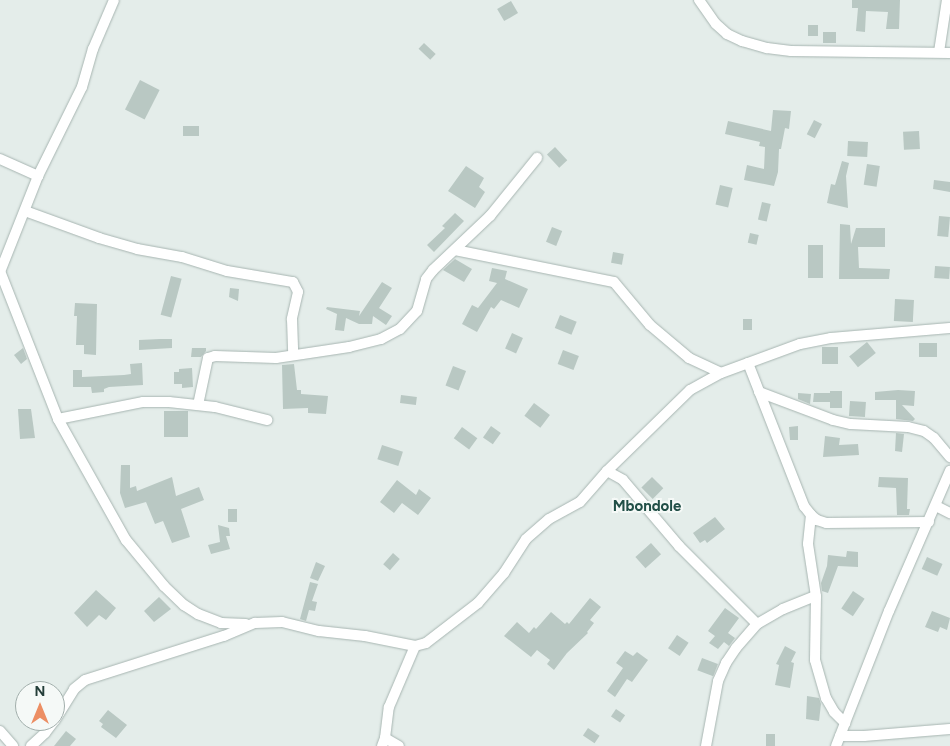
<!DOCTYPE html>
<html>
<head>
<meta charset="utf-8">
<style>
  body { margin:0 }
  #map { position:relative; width:950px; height:746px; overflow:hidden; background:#e4edea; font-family:Figtree,sans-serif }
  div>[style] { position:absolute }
  .building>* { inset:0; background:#b9c8c3; transform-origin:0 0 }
  .roads { filter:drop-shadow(0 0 1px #a7b5b1) drop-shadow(0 0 1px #a7b5b1) }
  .minor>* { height:10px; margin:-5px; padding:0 5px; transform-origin:5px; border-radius:5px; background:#fff }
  span { translate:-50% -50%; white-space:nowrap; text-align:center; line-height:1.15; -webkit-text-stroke:4px #f5f9f7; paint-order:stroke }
  .quarter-label { font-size:15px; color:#214f47; font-weight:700 }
  .north { position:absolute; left:15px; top:681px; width:50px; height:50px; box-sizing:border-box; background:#f5f9f7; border:1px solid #a1aeab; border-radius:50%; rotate:0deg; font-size:14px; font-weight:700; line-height:20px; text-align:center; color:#243e39 }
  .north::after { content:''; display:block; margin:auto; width:18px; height:22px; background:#ec8e63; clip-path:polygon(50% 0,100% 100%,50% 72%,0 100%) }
</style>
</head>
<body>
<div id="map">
  <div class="building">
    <div style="clip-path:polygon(852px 0,900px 0,899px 29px,886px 29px,888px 12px,866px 11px,865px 32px,856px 31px,858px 8px,852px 8px)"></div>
    <div style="left:511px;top:1px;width:14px;height:16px;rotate:60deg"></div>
    <div style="left:808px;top:25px;width:10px;height:11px"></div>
    <div style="left:823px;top:32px;width:13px;height:11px"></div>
    <div style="left:424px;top:43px;width:16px;height:8px;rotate:43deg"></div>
    <div style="left:140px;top:80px;width:22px;height:33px;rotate:27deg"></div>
    <div style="clip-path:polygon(773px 110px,791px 111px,789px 129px,785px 128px,781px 149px,779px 149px,778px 172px,774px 186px,744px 180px,747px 165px,764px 169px,765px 147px,759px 146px,760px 142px,725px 134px,728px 121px,771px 131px)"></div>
    <div style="left:814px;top:120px;width:9px;height:16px;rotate:27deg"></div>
    <div style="left:183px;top:126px;width:16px;height:10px"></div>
    <div style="left:919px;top:131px;width:18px;height:16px;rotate:87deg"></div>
    <div style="left:848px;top:141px;width:20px;height:15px;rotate:3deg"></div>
    <div style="left:555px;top:147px;width:18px;height:11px;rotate:47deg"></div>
    <div style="clip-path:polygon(842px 161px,849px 163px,846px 176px,848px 208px,827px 203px,831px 184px,835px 185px)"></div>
    <div style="left:867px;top:164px;width:13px;height:21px;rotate:9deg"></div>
    <div style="clip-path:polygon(466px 166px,484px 178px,479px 187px,485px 192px,475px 208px,448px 191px)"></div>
    <div style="clip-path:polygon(934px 180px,950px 182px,950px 192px,933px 189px)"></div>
    <div style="left:720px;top:185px;width:13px;height:20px;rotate:13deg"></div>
    <div style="left:762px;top:202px;width:9px;height:18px;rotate:13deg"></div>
    <div style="clip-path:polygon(455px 213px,464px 221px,434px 252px,427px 245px,445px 228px,442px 226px)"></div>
    <div style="left:939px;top:216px;width:11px;height:20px;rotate:5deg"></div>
    <div style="clip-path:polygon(840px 224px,850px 225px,851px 244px,856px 228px,885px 228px,885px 247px,858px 247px,859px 268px,890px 269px,889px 279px,839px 279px)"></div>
    <div style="left:552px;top:227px;width:11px;height:16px;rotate:22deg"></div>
    <div style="left:750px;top:233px;width:9px;height:10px;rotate:13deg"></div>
    <div style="left:808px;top:245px;width:15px;height:33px"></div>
    <div style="left:613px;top:252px;width:11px;height:11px;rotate:10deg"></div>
    <div style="clip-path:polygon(455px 259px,472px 269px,464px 282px,443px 270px)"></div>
    <div style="left:935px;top:266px;width:15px;height:12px;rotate:4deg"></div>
    <div style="clip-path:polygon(492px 268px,507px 271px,505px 279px,528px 289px,519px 308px,501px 300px,494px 309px,491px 307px,477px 332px,462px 324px,472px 305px,478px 308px,497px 283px,489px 281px)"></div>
    <div style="left:171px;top:276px;width:11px;height:40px;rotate:15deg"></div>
    <div style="clip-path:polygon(382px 282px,392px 288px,379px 308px,392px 316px,386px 325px,373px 316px,372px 324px,359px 324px,346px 318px,344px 331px,335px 330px,337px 314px,326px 309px,327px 307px,360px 311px,359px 316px)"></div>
    <div style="clip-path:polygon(230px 288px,239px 289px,238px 301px,229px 297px)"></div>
    <div style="left:895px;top:299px;width:19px;height:22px;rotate:3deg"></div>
    <div style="clip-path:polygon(75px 303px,97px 304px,96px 355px,84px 354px,84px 345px,76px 345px,77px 316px,74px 316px)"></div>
    <div style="left:560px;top:315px;width:18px;height:14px;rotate:22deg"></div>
    <div style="left:743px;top:319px;width:9px;height:11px"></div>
    <div style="left:512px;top:333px;width:12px;height:17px;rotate:24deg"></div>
    <div style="clip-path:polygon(160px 339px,172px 339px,172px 348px,139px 350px,139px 340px)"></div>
    <div style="left:867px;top:342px;width:14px;height:23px;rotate:51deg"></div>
    <div style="left:919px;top:343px;width:18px;height:14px"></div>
    <div style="left:822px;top:347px;width:16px;height:17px"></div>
    <div style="clip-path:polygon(23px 348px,27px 359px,21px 364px,14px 355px)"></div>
    <div style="clip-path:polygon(192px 348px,206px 348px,206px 351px,201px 357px,191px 357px)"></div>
    <div style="left:563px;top:350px;width:17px;height:15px;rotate:21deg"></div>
    <div style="clip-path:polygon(142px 363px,143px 385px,109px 387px,104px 389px,104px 392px,92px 393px,91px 387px,73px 387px,73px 370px,82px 370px,82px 377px,124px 375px,131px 374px,130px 364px)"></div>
    <div style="clip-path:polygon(294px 364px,297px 390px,301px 390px,301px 394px,328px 396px,326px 414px,308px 413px,308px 408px,283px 409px,282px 365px)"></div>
    <div style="left:453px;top:366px;width:14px;height:21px;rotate:21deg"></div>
    <div style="clip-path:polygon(192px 368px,193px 387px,182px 388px,182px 384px,174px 384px,174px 372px,179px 372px,179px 369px)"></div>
    <div style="clip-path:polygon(898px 390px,915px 391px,914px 406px,902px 405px,915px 419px,913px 421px,896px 419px,896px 400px,875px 400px,875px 392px)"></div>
    <div style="clip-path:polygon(830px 391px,842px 391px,842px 408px,830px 408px,830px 402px,813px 402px,814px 393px,830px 393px)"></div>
    <div style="clip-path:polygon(798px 393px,811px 394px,810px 404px,798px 399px)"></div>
    <div style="left:401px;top:395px;width:16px;height:8px;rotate:7deg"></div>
    <div style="left:850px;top:401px;width:16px;height:15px;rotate:4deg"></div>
    <div style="left:534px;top:403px;width:20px;height:16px;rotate:37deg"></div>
    <div style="clip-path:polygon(18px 409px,31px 409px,35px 438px,20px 439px)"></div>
    <div style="left:164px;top:411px;width:24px;height:26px"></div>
    <div style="left:491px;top:426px;width:12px;height:14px;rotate:35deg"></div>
    <div style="clip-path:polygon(798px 426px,798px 440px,790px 440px,789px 427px)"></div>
    <div style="left:462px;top:427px;width:19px;height:14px;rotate:36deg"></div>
    <div style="clip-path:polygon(896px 433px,904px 434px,902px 452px,895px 451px)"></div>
    <div style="clip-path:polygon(825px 436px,840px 438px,839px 445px,858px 444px,859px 455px,823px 457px)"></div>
    <div style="left:382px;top:445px;width:22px;height:15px;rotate:18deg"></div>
    <div style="clip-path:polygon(121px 465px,130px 465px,130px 488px,136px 486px,137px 491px,172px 477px,176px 496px,199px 487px,204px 500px,181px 509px,190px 537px,172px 543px,163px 521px,155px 524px,146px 502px,125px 508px,120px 493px)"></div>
    <div style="left:652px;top:477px;width:16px;height:15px;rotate:45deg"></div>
    <div style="clip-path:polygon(879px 477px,908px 478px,907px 509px,910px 509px,909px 515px,897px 515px,896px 488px,878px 487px)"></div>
    <div style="clip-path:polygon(397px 480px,416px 495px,419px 489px,431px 498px,418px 515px,402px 503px,394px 513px,380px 502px)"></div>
    <div style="left:228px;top:509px;width:9px;height:13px"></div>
    <div style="clip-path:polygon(715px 517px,725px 529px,707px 543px,705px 540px,700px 543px,693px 533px)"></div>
    <div style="clip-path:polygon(218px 525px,229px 528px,230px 536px,226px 536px,230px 549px,211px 554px,208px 545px,220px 542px)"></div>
    <div style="left:651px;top:543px;width:15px;height:21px;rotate:48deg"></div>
    <div style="clip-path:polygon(847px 551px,858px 552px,858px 567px,838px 566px,828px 593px,822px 591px,821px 583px,827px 566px,828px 555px,846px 557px)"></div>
    <div style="left:393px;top:553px;width:9px;height:15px;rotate:41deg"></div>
    <div style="left:927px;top:557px;width:17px;height:13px;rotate:24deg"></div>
    <div style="clip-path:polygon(316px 562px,325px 566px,318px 581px,310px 578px)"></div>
    <div style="clip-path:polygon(310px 582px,318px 584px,312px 601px,317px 602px,315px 611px,309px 610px,306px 621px,300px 619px)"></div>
    <div style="clip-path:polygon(96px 590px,116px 608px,106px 620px,99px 615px,87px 627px,74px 613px)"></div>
    <div style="left:853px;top:591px;width:14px;height:21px;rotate:34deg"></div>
    <div style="clip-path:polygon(159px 597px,171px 609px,154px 622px,144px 611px)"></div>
    <div style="clip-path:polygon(590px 598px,601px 607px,590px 620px,594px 623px,587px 632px,588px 633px,567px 653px,554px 670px,547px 664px,550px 660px,537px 650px,531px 657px,504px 636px,517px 622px,529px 633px,534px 627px,536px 629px,551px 612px,565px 624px,567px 622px,569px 624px)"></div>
    <div style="clip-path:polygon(725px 608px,739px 618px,728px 633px,735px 638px,729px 646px,724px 642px,718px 649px,709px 643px,715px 636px,708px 631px)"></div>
    <div style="clip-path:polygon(932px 611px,950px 618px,947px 630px,940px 627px,938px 632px,925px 627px)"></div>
    <div style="left:677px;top:635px;width:14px;height:16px;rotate:34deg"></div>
    <div style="clip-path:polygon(785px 646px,796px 652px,791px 662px,794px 663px,790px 688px,775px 685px,779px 665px,776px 664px)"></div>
    <div style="clip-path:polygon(625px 651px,633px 656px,637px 652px,648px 660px,632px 682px,627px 679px,615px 697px,607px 691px,623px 668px,616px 663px)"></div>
    <div style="left:702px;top:658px;width:17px;height:13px;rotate:21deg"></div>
    <div style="clip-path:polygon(807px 696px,819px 698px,821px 704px,819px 721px,806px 719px)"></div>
    <div style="left:616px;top:709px;width:11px;height:9px;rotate:34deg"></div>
    <div style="clip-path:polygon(108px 710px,127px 725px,116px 738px,101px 727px,103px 724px,99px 721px)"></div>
    <div style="left:588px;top:728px;width:14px;height:9px;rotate:34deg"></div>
    <div style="clip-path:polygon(66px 731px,76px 739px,70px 746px,54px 746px)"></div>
    <div style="left:766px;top:734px;width:9px;height:12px"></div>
  </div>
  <div class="roads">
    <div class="minor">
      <div style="left:699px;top:0;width:29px;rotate:55deg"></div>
      <div style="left:716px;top:24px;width:15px;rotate:42deg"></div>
      <div style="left:727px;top:34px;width:17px;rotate:25deg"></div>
      <div style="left:742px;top:41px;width:26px;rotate:16deg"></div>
      <div style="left:767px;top:48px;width:24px;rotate:7deg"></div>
      <div style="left:791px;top:51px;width:159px;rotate:0.7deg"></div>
      <div style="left:939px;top:52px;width:53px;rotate:-81.3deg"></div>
      <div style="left:0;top:159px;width:42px;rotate:24.1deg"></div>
      <div style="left:25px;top:211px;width:79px;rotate:20deg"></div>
      <div style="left:99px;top:238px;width:40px;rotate:16deg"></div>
      <div style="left:137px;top:249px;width:46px;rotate:10.1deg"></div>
      <div style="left:182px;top:257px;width:47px;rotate:17.3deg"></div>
      <div style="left:227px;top:271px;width:67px;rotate:9.5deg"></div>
      <div style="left:293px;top:282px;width:11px;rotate:63deg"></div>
      <div style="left:298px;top:292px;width:28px;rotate:103deg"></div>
      <div style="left:292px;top:319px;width:36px;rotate:88deg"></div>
      <div style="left:455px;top:250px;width:162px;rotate:11.4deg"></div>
      <div style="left:614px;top:282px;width:56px;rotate:50.1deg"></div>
      <div style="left:650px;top:325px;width:51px;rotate:40.2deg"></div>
      <div style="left:689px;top:358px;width:35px;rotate:25deg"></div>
      <div style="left:0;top:271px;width:159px;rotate:68.6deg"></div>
      <div style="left:58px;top:419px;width:139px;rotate:60.7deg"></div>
      <div style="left:126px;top:540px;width:60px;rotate:50.4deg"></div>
      <div style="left:164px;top:586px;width:28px;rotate:44deg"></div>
      <div style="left:184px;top:605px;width:17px;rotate:33deg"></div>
      <div style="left:198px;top:614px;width:25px;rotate:21deg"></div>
      <div style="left:221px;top:623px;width:25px;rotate:2deg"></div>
      <div style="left:0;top:272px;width:103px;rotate:-68.4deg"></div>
      <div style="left:38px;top:176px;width:99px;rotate:-63.7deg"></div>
      <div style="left:82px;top:87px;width:40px;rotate:-74deg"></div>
      <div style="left:93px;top:49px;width:53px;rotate:-66.8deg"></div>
      <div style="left:748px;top:363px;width:154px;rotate:68.6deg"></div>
      <div style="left:804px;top:506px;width:11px;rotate:52deg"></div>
      <div style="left:811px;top:515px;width:8px;rotate:40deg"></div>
      <div style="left:817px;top:520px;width:9px;rotate:18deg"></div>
      <div style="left:826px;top:523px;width:103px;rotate:-0.6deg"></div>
      <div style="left:759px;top:392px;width:79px;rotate:20.7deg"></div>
      <div style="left:833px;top:420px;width:18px;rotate:13deg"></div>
      <div style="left:851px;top:424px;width:57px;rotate:3deg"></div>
      <div style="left:908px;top:427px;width:16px;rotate:14deg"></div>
      <div style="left:924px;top:431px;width:12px;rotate:35deg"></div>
      <div style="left:934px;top:438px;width:25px;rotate:50deg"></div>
      <div style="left:198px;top:405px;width:48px;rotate:-78deg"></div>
      <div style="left:208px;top:358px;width:7px;rotate:-16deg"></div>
      <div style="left:215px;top:356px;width:61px;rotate:1.9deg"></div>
      <div style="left:276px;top:358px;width:74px;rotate:-8.6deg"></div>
      <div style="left:349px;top:347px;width:33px;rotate:-14deg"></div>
      <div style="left:381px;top:339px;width:21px;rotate:-28deg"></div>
      <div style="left:400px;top:329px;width:25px;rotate:-47deg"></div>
      <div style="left:417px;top:311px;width:33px;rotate:-74deg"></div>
      <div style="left:426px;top:279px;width:11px;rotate:-52deg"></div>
      <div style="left:433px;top:270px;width:79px;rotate:-43.5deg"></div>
      <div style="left:490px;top:216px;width:75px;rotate:-51deg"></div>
      <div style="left:58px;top:419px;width:87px;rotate:-11.3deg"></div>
      <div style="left:143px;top:402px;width:26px"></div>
      <div style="left:169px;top:402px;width:46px;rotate:6.2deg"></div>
      <div style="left:215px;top:407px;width:54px;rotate:14deg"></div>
      <div style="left:607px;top:471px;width:18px;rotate:29deg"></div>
      <div style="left:623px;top:480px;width:87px;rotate:49.7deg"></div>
      <div style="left:679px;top:546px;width:110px;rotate:45deg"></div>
      <div style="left:936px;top:506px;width:16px;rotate:27deg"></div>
      <div style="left:811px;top:515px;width:29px;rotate:96deg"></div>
      <div style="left:808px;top:544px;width:53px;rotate:81.3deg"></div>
      <div style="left:816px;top:596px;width:64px;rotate:90.9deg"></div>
      <div style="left:815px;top:660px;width:40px;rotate:74deg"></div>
      <div style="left:826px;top:698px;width:16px;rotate:60deg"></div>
      <div style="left:834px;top:712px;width:16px;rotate:45deg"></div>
      <div style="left:55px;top:720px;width:36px;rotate:-58deg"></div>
      <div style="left:74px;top:689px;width:14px;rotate:-39deg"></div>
      <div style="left:85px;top:680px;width:146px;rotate:-17.6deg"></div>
      <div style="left:224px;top:636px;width:34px;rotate:-23deg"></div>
      <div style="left:255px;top:623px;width:27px;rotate:-2deg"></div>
      <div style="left:282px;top:622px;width:38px;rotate:14deg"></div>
      <div style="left:319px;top:631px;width:46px;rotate:6.2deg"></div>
      <div style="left:365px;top:636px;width:51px;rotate:11.3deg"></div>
      <div style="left:415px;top:646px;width:11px;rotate:-15deg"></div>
      <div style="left:426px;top:643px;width:66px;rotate:-37.6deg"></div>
      <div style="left:478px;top:603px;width:40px;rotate:-49deg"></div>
      <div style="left:504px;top:573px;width:40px;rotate:-57.1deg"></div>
      <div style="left:526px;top:539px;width:30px;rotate:-41deg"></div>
      <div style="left:549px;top:519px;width:35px;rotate:-29deg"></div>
      <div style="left:580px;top:502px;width:41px;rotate:-48.9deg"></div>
      <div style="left:607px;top:471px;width:116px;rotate:-44.3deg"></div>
      <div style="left:690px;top:390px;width:35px;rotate:-29deg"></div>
      <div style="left:721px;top:373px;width:84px;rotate:-20.2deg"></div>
      <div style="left:800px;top:344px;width:32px;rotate:-11deg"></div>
      <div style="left:831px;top:338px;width:119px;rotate:-4.8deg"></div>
      <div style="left:0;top:731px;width:20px;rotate:49deg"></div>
      <div style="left:840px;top:736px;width:24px"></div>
      <div style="left:864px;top:736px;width:86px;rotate:-4.7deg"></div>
      <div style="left:385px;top:738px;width:16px;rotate:30deg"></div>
      <div style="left:31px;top:746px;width:19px;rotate:-43deg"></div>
      <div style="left:45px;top:733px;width:15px;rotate:-53deg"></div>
      <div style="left:382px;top:746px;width:9px;rotate:-69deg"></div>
      <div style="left:385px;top:738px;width:31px;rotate:-83deg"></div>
      <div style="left:389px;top:707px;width:66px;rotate:-66.9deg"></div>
      <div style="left:706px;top:746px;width:66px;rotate:-79.5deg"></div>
      <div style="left:718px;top:681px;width:20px;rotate:-66deg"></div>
      <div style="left:726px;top:663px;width:18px;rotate:-56deg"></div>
      <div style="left:736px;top:648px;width:32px;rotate:-49deg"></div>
      <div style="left:757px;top:624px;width:30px;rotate:-30deg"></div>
      <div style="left:783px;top:609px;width:35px;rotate:-22deg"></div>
      <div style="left:836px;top:746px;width:145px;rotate:-68.6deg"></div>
      <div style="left:889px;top:611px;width:153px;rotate:-66.5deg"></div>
    </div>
  </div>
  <div class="quarter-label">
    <span style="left:647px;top:507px">Mbondole</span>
  </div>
  <div class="north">N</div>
</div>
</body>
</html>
